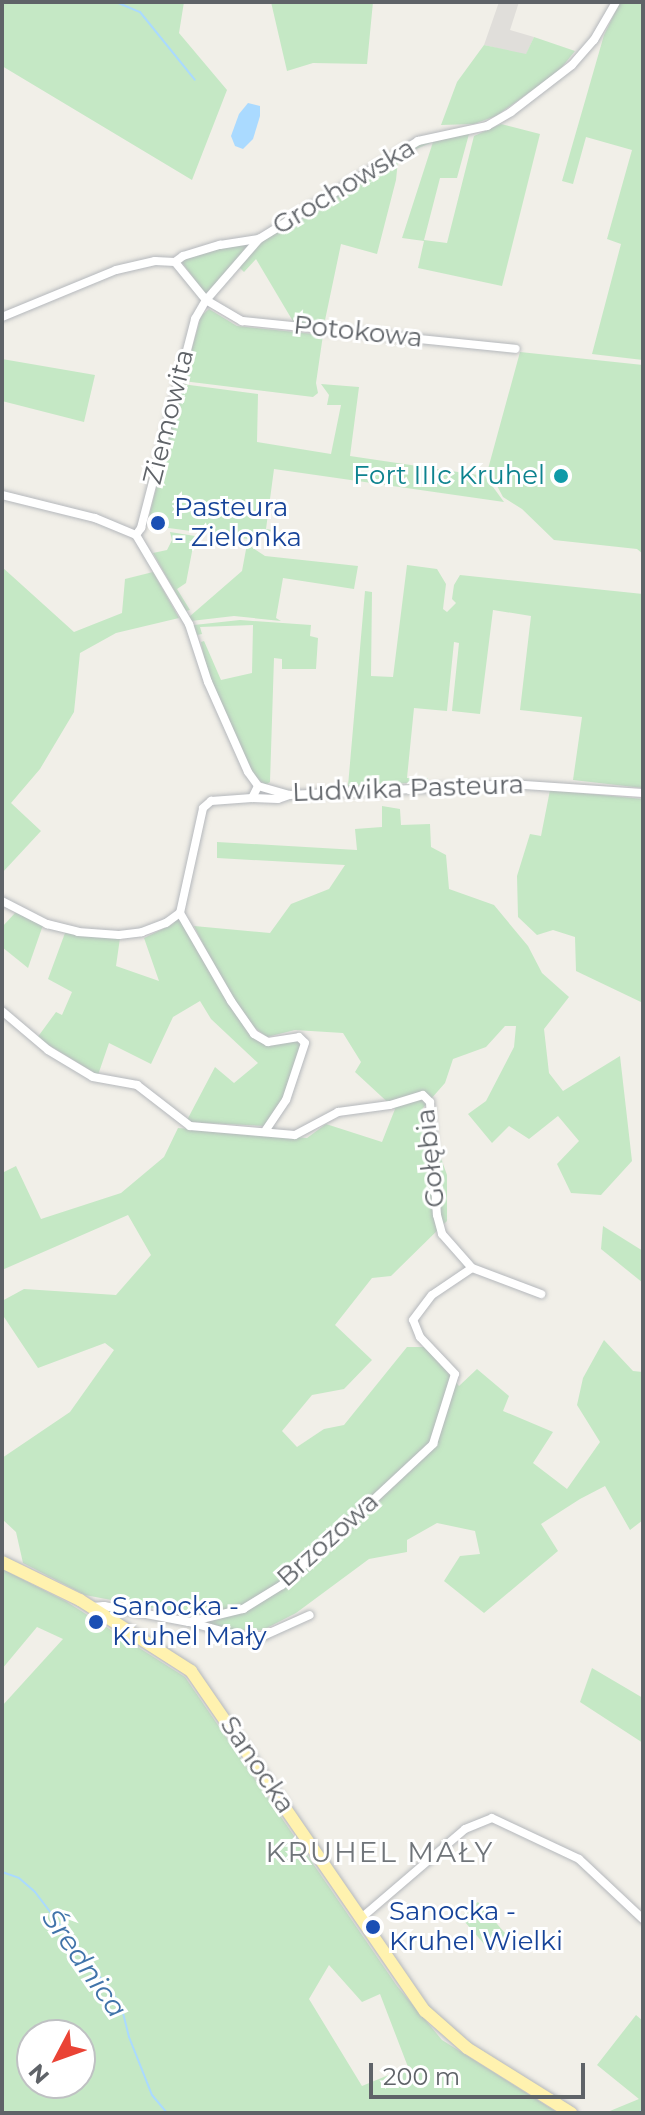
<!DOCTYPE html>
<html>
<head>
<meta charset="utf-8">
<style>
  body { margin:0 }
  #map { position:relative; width:645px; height:2115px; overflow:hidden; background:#f1efe8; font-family:Montserrat,sans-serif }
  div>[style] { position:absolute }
  .industrial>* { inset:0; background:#e0deda }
  .green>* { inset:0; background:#c5e8c5; transform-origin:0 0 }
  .water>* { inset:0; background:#aadaff }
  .stream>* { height:2px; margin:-1px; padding:0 1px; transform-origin:1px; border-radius:1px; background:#aadaff }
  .roads { filter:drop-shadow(0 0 2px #b5b8bc) drop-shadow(0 0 2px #b5b8bc) }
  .street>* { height:8px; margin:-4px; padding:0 4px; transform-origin:4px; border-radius:4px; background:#fff }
  .primary>* { height:12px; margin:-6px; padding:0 6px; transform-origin:6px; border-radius:6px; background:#fff2af }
  .dots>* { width:22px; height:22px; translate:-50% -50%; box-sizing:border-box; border:4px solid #fff; border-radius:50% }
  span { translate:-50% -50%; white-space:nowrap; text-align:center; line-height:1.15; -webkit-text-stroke:6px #fff; paint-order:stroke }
  .street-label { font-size:26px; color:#5f6368 }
  .culture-label { font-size:26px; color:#0d838f }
  .right { translate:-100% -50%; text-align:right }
  .transit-label { font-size:26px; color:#164399 }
  .left { translate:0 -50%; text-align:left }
  .neighbourhood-label { font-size:28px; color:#70757a; letter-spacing:2px }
  .water-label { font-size:28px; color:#4174aa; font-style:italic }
  .frame { position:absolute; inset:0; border:4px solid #5f6368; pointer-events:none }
  .north { position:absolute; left:16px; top:2019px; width:80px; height:80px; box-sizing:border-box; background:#fff; border:2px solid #bfc1c3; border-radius:50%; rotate:229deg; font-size:22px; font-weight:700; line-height:32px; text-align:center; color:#5f6368 }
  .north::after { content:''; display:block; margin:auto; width:28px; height:36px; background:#ea4335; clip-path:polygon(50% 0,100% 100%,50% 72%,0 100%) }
  .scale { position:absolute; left:369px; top:2063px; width:216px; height:36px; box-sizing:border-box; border:4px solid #5f6368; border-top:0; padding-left:10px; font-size:24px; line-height:28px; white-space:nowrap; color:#5f6368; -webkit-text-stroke:6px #fff; paint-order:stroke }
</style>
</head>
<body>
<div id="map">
  <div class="industrial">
    <div style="clip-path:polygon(499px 2px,519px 2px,510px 30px,534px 37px,526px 55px,484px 45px)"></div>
  </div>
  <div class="green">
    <div style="clip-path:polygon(2px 2px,184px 2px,179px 33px,227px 90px,192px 180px,2px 66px)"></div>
    <div style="clip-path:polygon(271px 2px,373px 2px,367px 64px,313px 63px,287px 71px)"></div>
    <div style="clip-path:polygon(620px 2px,643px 2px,643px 360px,592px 354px,621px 244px,607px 239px,632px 150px,586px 137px,573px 184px,562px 181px,604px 35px)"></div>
    <div style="clip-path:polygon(534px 37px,575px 51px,558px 72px,496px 116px,474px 124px,441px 125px,457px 82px,484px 45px,526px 54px)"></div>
    <div style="clip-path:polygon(501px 124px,540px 134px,502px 286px,418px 268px,424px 241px,402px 238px,433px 142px,416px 149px,415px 146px,435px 137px,469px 134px,457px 178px,440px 178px,424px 240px,447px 243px,474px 136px)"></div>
    <div style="clip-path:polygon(398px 160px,396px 180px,377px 254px,341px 244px,324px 325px,294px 323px,256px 259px,244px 272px,239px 267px,262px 240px)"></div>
    <div style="clip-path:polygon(252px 243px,207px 296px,181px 261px,220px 247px)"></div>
    <div style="clip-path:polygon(209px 309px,237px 326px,323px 335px,316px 383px,318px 393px,313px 397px,183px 381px,201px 316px)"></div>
    <div style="clip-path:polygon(520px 352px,643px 365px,643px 554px,637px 549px,554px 540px,522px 509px,503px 497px,488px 469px)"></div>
    <div style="clip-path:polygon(2px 359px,95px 375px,84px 422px,2px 401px)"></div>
    <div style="clip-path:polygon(182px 384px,258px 394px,257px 442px,331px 454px,341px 405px,327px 405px,329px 395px,321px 384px,359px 387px,350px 456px,485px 476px,504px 502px,274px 469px,266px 529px,272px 530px,267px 534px,248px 539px,147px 525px)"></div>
    <div style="clip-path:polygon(170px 532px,195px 536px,186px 583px,177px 589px,190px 610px,186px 611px,153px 553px,167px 550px,172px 540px)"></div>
    <div style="clip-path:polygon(247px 544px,265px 556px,358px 566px,354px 589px,283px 578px,276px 618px,281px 621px,234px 616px,191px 621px,189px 617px,242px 571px)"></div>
    <div style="clip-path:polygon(407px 565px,437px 569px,446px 584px,443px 609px,447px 612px,456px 603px,452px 599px,454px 585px,460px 575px,643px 594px,643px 788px,573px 780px,582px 717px,520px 710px,531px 616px,493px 610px,480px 714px,452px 711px,459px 643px,454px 642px,447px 711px,414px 708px,407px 778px,428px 778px,427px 782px,348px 786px,365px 591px,372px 592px,371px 676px,393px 677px)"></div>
    <div style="clip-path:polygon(2px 567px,74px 632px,122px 613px,125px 579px,153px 572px,179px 618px,116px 633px,80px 653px,74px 712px,40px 769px,11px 803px,41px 831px,2px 873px)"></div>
    <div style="clip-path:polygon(240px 620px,311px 625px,310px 636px,318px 638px,316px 669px,282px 669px,282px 659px,274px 658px,270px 782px,266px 785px,255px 777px,231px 729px,206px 667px,201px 642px,204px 641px,221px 680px,252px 673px,253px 625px,200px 627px,202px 634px,197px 635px,194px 625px)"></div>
    <div style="clip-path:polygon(550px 790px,643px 799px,643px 1003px,576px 971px,575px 937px,553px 930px,537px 935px,518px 917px,517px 876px,530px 834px,541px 836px)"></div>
    <div style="clip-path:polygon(382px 806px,400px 809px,401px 825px,430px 824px,431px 847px,446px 855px,449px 889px,494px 905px,528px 946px,542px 973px,569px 997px,544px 1029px,549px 1073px,563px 1091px,620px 1056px,632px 1161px,601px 1195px,571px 1193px,557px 1164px,579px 1141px,558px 1116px,529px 1139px,509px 1126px,492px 1143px,468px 1114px,486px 1101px,514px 1047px,516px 1026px,505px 1026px,486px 1047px,453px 1059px,445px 1083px,423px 1108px,447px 1175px,447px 1221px,391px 1276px,372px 1278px,335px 1325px,372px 1360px,344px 1389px,312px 1395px,282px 1431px,297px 1447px,324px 1429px,344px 1425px,407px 1347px,426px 1347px,459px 1386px,477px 1369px,509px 1396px,503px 1411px,553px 1432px,533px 1463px,567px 1489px,600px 1442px,577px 1405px,583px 1378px,604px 1340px,633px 1371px,643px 1372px,643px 1520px,630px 1530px,605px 1486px,580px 1499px,541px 1524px,558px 1551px,484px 1613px,444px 1581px,460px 1556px,480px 1554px,475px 1531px,437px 1523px,407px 1540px,407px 1552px,369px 1559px,296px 1613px,263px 1630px,225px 1630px,197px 1623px,190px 1615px,85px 1595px,23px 1563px,16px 1532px,2px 1519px,2px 1458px,70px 1412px,114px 1350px,105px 1343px,38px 1368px,2px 1314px,2px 1301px,24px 1289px,116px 1295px,151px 1255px,128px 1215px,2px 1270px,2px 1173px,16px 1166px,41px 1219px,121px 1193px,164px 1157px,178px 1128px,307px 1138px,326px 1124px,382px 1142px,395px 1109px,355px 1072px,361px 1062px,343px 1033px,295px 1030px,267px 1037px,254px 1027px,224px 986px,194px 926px,270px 933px,291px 904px,329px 889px,345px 865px,217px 858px,217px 842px,357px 850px,355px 829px,382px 827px)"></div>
    <div style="clip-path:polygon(16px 912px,43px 925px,28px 968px,2px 947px,2px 927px)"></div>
    <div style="clip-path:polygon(177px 918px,183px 919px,219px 989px,248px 1032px,263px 1044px,300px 1041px,303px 1045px,283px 1102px,265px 1126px,186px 1122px,215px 1067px,234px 1083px,258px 1063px,211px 1019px,200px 1001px,173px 1017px,151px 1064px,109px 1043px,98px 1075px,37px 1038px,56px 1012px,62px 1015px,72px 992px,48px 979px,65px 933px,120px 938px,116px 966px,159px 981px,144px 938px,173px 924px)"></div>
    <div style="clip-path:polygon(603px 1226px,643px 1251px,643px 1283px,601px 1249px)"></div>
    <div style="clip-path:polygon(evenodd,2px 1569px,67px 1602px,185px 1677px,397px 1986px,442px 2040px,558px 2113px,2px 2113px,2px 1706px,63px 1639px,37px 1627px,2px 1669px,2px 1569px,329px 1965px,362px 2002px,380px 1994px,408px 2067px,362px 2086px,309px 1999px,329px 1965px,2px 1569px,32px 2035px,80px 2035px,80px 2083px,32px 2083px,32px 2035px)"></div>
    <div style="clip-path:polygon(592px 1668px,643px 1698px,643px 1743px,580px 1702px)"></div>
    <div style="left:478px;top:1902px;width:45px;height:23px;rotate:49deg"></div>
    <div style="clip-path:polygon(636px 2015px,643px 2021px,643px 2113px,605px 2113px,639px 2099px,597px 2065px)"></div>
  </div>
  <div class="water">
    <div style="clip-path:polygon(248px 103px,260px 106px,260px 116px,253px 139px,243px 149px,235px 146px,231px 136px,239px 114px)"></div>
  </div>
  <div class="stream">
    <div style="left:116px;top:2px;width:26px;rotate:23deg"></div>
    <div style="left:140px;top:12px;width:87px;rotate:51deg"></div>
    <div style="left:2px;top:1872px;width:18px;rotate:19deg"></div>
    <div style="left:19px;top:1878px;width:21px;rotate:41deg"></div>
    <div style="left:35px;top:1892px;width:142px;rotate:52.7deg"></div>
    <div style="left:121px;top:2005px;width:33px;rotate:76deg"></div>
    <div style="left:129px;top:2037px;width:62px;rotate:68.4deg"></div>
    <div style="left:152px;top:2095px;width:23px;rotate:50deg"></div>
    <div style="left:635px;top:2113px;width:8px;rotate:-14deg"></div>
  </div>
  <div class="roads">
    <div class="street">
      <div style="left:175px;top:262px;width:10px;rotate:-37deg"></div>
      <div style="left:183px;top:256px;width:39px;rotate:-17deg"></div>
      <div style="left:220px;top:245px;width:39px;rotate:-9deg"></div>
      <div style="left:206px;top:300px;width:42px;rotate:30.3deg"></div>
      <div style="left:242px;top:321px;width:275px;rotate:5.8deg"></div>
      <div style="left:2px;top:317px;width:123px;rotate:-22.4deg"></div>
      <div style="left:116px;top:270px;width:40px;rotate:-13deg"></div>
      <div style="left:155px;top:261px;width:20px;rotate:3deg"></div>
      <div style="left:175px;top:262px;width:49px;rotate:50.8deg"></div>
      <div style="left:2px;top:495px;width:96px;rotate:13.9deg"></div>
      <div style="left:95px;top:518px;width:44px;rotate:22.5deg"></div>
      <div style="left:136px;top:535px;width:104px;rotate:59.2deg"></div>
      <div style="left:189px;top:624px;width:61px;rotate:71.9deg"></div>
      <div style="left:208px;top:682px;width:98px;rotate:66deg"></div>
      <div style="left:248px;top:772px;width:17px;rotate:54deg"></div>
      <div style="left:258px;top:786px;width:32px;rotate:16deg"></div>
      <div style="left:289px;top:795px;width:221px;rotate:-2.8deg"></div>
      <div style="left:510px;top:784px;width:133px;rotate:3.9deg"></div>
      <div style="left:136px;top:535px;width:9px;rotate:-54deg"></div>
      <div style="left:141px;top:528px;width:216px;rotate:-75.5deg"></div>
      <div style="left:195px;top:319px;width:22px;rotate:-60deg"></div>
      <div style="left:206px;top:300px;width:81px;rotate:-49deg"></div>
      <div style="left:259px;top:239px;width:187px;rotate:-31.6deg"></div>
      <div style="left:418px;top:141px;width:71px;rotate:-12.3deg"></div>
      <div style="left:487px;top:126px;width:28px;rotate:-30deg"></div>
      <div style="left:511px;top:112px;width:77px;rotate:-37.6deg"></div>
      <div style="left:572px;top:65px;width:33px;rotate:-49deg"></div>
      <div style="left:594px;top:40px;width:44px;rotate:-59.9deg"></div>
      <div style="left:252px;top:798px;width:26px;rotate:2deg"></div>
      <div style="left:278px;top:799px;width:12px;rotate:-20deg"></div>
      <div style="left:2px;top:901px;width:51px;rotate:27.1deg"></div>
      <div style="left:47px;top:924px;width:32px;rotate:14deg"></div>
      <div style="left:78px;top:932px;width:41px;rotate:4.2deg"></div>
      <div style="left:119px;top:935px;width:23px;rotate:-7deg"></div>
      <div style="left:142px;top:932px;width:26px;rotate:-21deg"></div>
      <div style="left:166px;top:923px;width:17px;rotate:-36deg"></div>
      <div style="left:180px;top:913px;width:107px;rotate:-77.6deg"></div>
      <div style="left:203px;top:808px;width:11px;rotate:-41deg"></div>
      <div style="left:211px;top:801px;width:41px;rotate:-4.2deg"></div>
      <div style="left:252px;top:798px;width:13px;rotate:-63deg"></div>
      <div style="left:180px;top:913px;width:102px;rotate:59.9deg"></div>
      <div style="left:231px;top:1001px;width:40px;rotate:55.1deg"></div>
      <div style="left:254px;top:1034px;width:16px;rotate:30deg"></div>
      <div style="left:268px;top:1042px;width:31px;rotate:-9deg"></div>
      <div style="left:299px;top:1037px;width:8px;rotate:45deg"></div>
      <div style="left:305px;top:1043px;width:60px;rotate:108.4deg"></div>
      <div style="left:286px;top:1100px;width:37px;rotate:124deg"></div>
      <div style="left:2px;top:1011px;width:60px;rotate:40.3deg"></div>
      <div style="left:48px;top:1050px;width:52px;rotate:31deg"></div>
      <div style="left:93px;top:1077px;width:45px;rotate:10.3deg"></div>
      <div style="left:137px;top:1085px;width:67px;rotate:37.7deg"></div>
      <div style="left:190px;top:1126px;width:105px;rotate:4.9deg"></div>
      <div style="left:295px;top:1135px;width:49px;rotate:-28.1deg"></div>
      <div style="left:338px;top:1112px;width:52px;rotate:-7.7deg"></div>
      <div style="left:390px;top:1105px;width:34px;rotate:-17deg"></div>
      <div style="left:423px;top:1095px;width:10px;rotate:45deg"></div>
      <div style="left:430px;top:1102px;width:113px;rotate:86.5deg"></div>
      <div style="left:437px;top:1215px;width:20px;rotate:75deg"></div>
      <div style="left:442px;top:1234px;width:45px;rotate:48.6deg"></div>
      <div style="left:472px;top:1268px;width:74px;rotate:20.6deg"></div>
      <div style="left:92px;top:1607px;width:12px;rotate:-5deg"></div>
      <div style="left:104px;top:1606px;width:86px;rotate:10.7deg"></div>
      <div style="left:189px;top:1622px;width:56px;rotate:-13.5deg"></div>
      <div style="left:243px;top:1609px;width:46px;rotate:-31.6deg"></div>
      <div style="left:282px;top:1585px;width:207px;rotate:-43deg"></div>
      <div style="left:433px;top:1444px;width:73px;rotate:-72.6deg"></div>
      <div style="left:455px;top:1374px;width:51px;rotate:-133.4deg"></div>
      <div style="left:420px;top:1337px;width:18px;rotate:-112deg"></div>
      <div style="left:413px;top:1320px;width:31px;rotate:-53deg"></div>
      <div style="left:432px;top:1295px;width:48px;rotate:-34deg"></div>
      <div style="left:189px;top:1622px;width:53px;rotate:15.4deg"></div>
      <div style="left:240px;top:1636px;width:23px"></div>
      <div style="left:263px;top:1636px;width:51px;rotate:-24.1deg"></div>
      <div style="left:360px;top:1919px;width:138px;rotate:-40.6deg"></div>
      <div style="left:465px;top:1829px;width:29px;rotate:-22deg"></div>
      <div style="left:492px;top:1818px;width:96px;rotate:25.2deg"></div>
      <div style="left:579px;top:1859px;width:88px;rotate:43.2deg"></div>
    </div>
    <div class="primary">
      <div style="left:2px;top:1562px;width:87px;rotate:26deg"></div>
      <div style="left:80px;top:1600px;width:132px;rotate:32.6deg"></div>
      <div style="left:191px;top:1671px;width:413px;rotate:55.5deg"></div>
      <div style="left:425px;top:2011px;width:56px;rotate:41.4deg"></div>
      <div style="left:467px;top:2048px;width:123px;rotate:32deg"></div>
    </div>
  </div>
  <div class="dots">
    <div style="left:561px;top:476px;background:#0f9aa8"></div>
    <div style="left:158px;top:523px;background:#1a4fb4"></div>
    <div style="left:96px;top:1622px;background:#1a4fb4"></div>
    <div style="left:373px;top:1927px;background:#1a4fb4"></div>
  </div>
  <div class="street-label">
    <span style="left:344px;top:187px;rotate:-31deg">Grochowska</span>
    <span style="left:358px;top:332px;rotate:6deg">Potokowa</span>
    <span style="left:169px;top:417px;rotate:-76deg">Ziemowita</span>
    <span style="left:408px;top:789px;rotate:-2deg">Ludwika Pasteura</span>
    <span style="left:431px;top:1158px;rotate:-96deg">Gołębia</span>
    <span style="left:328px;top:1540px;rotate:-42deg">Brzozowa</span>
    <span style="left:257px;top:1765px;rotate:56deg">Sanocka</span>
  </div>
  <div class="culture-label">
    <span class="right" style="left:545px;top:476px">Fort IIIc Kruhel</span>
  </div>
  <div class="transit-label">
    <span class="left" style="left:174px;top:523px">Pasteura<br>- Zielonka</span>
    <span class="left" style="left:112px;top:1622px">Sanocka -<br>Kruhel Mały</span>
    <span class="left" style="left:389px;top:1927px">Sanocka -<br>Kruhel Wielki</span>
  </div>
  <div class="neighbourhood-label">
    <span style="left:380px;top:1852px">KRUHEL MAŁY</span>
  </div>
  <div class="water-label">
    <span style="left:85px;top:1963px;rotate:55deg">Średnica</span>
  </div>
  <div class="frame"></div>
  <div class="north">N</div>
  <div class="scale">200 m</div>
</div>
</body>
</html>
